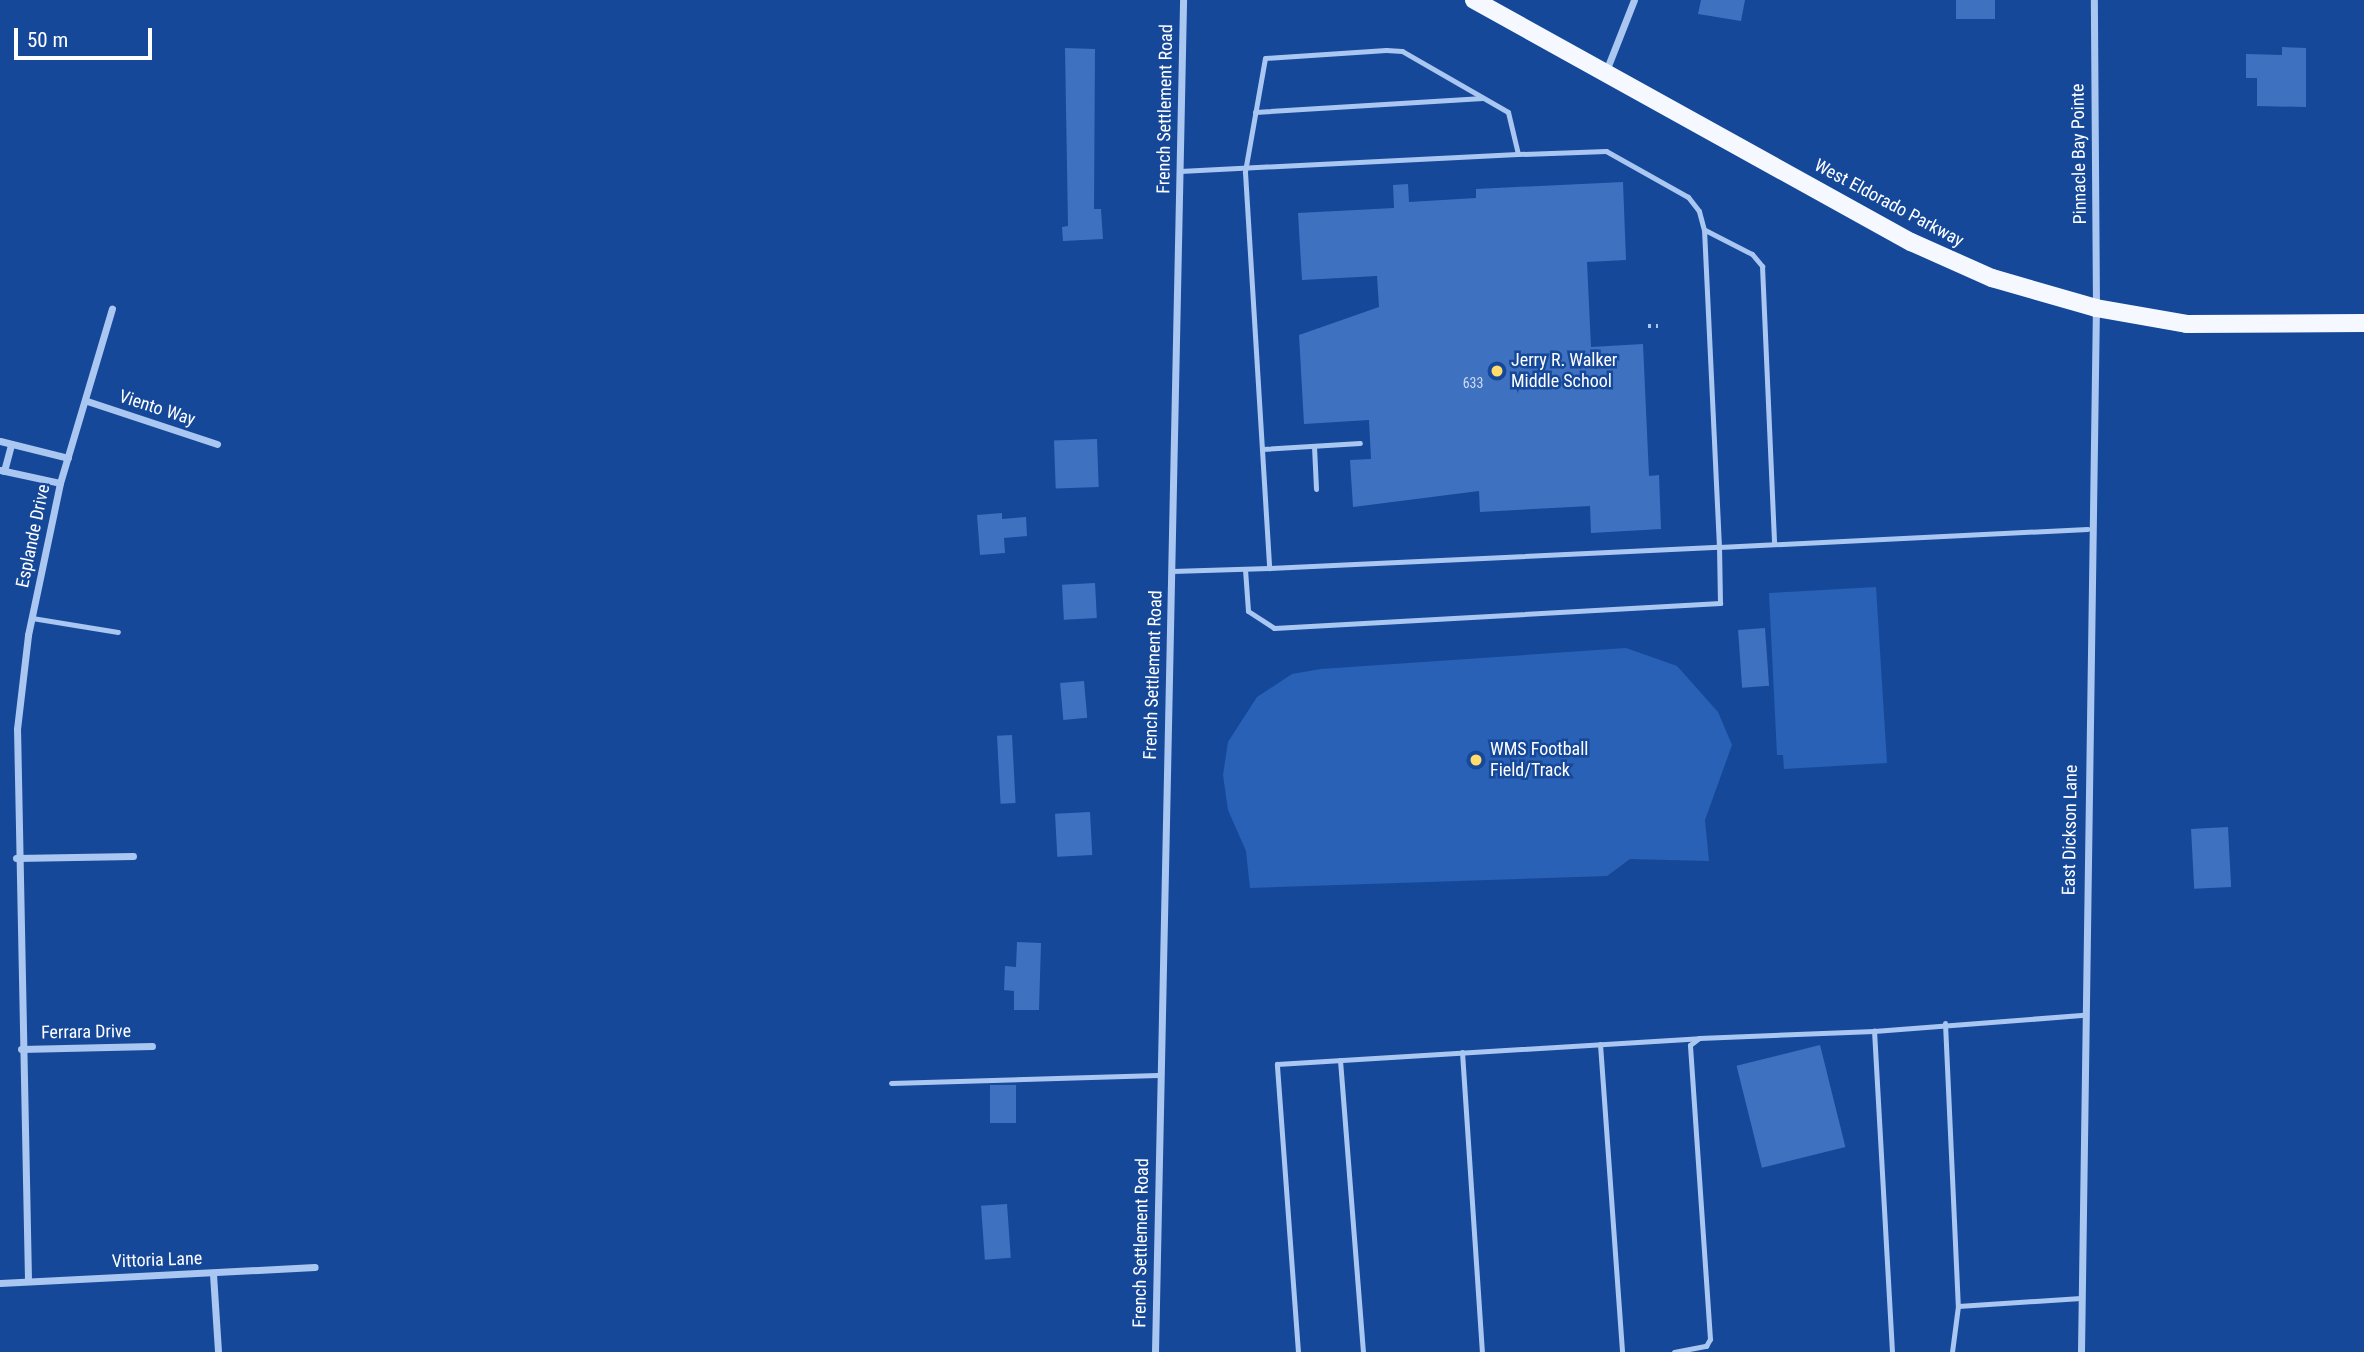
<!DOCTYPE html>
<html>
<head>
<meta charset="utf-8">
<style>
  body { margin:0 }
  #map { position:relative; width:2364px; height:1352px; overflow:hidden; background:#164899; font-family:"Roboto Condensed",sans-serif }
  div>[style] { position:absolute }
  .green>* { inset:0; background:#2961b7 }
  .building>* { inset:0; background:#3f71c1; transform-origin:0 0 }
  .path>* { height:3.5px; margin-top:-1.75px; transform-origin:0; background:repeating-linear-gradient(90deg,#aac7f2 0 3.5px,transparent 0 8.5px) }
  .service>* { height:5px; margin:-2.5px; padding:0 2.5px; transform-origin:2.5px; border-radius:2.5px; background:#aac7f2 }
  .minor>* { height:7px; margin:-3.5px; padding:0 3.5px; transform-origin:3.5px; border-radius:3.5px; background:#aac7f2 }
  .primary>* { height:18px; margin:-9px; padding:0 9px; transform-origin:9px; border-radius:9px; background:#f5f9ff }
  .dots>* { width:19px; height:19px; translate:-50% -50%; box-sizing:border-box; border:4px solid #164899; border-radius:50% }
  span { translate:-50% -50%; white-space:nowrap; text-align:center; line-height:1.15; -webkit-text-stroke:5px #164899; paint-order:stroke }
  .number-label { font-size:14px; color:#cfdcf0 }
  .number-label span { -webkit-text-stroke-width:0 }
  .street-label { font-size:18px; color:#fff }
  .poi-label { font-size:18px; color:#fff }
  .left { translate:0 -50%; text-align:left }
  .scale { position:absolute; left:14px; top:28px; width:138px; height:32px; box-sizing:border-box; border:4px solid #fff; border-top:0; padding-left:9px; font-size:21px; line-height:24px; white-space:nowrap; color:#fff; -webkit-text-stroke:5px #164899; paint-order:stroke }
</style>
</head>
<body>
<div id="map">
  <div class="green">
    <div style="clip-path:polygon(1876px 587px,1887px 763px,1784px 769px,1783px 755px,1777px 755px,1769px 593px)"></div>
    <div style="clip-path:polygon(1626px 648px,1677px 666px,1718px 712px,1732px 745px,1705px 820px,1709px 861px,1630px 859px,1607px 876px,1250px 888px,1246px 851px,1228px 810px,1223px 775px,1228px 742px,1257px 697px,1292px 674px,1321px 669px)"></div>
  </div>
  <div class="building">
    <div style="clip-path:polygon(1701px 0,1745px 0,1741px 21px,1698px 14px)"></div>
    <div style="left:1956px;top:0;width:39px;height:19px"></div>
    <div style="clip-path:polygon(2282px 47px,2306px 48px,2306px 107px,2257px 106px,2257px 78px,2246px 78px,2246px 54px,2282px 55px)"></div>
    <div style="clip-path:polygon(1065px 48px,1095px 49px,1094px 209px,1101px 209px,1103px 239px,1063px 241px,1062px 227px,1068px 226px)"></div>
    <div style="clip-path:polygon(1623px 182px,1626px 260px,1587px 262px,1591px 347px,1643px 344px,1649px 476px,1659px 475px,1661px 529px,1591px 533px,1590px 506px,1480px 512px,1479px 491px,1353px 507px,1350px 460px,1371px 459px,1369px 420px,1304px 424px,1299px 335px,1379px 307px,1377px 276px,1302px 280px,1298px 213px,1394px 208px,1393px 185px,1408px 184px,1409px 202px,1476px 198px,1476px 189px)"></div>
    <div style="left:1097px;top:439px;width:48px;height:43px;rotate:88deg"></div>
    <div style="clip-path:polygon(1002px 513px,1002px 519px,1026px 517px,1027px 536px,1004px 538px,1005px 553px,980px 555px,977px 515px)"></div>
    <div style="left:1095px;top:583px;width:35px;height:33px;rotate:87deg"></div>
    <div style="left:1765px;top:628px;width:58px;height:27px;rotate:86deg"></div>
    <div style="left:1084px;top:681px;width:37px;height:24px;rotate:85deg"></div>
    <div style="left:1012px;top:735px;width:68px;height:15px;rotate:87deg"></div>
    <div style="left:1090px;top:812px;width:43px;height:35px;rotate:87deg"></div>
    <div style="left:2228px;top:827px;width:60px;height:37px;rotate:87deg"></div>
    <div style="clip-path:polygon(1017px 942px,1041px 943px,1039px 1010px,1014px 1010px,1014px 991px,1004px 990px,1005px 966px,1016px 967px)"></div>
    <div style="left:1820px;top:1045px;width:105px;height:86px;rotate:76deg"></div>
    <div style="left:990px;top:1085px;width:26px;height:38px"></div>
    <div style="left:1007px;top:1204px;width:54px;height:26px;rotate:86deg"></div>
  </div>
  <div class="path">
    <div style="left:1648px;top:326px;width:10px"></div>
  </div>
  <div class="service">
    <div style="left:1255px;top:112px;width:228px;rotate:-3.5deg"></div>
    <div style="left:1180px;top:171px;width:338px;rotate:-2.9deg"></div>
    <div style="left:1705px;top:230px;width:53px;rotate:27.1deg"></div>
    <div style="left:1752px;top:254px;width:16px;rotate:50deg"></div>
    <div style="left:1762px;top:266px;width:278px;rotate:87.5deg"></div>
    <div style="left:1314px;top:446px;width:43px;rotate:87.3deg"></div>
    <div style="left:1262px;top:449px;width:98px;rotate:-3.5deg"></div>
    <div style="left:1245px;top:569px;width:42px;rotate:85.9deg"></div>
    <div style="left:1248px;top:611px;width:31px;rotate:33deg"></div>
    <div style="left:1274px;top:628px;width:447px;rotate:-3.2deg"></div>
    <div style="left:1720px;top:603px;width:56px;rotate:-91deg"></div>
    <div style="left:1719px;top:547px;width:317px;rotate:-92.7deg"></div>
    <div style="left:1704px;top:230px;width:20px;rotate:-105deg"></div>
    <div style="left:1699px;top:211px;width:18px;rotate:-128deg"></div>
    <div style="left:1688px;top:197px;width:94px;rotate:-150.7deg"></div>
    <div style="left:1606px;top:151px;width:88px;rotate:178deg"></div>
    <div style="left:1518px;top:154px;width:43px;rotate:-103.4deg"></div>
    <div style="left:1508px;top:112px;width:122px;rotate:-150.1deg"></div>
    <div style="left:1402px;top:51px;width:16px;rotate:-176deg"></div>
    <div style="left:1386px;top:50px;width:121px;rotate:176.2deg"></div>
    <div style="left:1265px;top:58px;width:116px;rotate:100deg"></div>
    <div style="left:1245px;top:172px;width:397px;rotate:86.5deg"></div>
    <div style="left:1269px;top:568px;width:450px;rotate:-2.7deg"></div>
    <div style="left:1719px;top:547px;width:369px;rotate:-2.8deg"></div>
    <div style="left:1172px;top:571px;width:97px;rotate:-1.8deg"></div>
    <div style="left:32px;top:618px;width:87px;rotate:9.2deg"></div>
    <div style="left:1945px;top:1023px;width:283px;rotate:87.4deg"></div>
    <div style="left:1600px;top:1044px;width:309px;rotate:85.9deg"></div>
    <div style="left:1462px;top:1052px;width:301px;rotate:86.2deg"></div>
    <div style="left:1340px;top:1060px;width:293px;rotate:85.5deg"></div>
    <div style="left:891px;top:1083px;width:267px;rotate:-1.7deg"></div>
    <div style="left:1298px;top:1352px;width:289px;rotate:-94.2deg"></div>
    <div style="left:1277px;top:1064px;width:423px;rotate:-3.5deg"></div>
    <div style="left:1674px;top:1352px;width:33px;rotate:-11deg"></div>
    <div style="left:1706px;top:1346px;width:8px;rotate:-60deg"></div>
    <div style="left:1710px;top:1339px;width:295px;rotate:-93.9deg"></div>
    <div style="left:1690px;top:1045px;width:11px;rotate:-38deg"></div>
    <div style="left:1699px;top:1038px;width:175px;rotate:-2.3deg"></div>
    <div style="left:1892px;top:1352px;width:322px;rotate:-93.2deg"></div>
    <div style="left:1874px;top:1031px;width:211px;rotate:-4.4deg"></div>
    <div style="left:1952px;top:1352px;width:46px;rotate:-82.6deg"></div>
    <div style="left:1958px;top:1306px;width:123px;rotate:-3.7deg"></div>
  </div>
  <div class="minor">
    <div style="left:1606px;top:71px;width:76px;rotate:-68.5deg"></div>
    <div style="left:87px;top:401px;width:137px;rotate:18.3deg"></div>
    <div style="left:0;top:441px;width:70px;rotate:14deg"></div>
    <div style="left:0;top:470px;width:61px;rotate:12.2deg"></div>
    <div style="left:4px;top:471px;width:28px;rotate:-75deg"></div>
    <div style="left:16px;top:858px;width:117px;rotate:-1deg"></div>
    <div style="left:21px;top:1049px;width:131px;rotate:-1.3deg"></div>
    <div style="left:213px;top:1274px;width:78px;rotate:86.3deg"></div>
    <div style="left:28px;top:1280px;width:551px;rotate:-91.14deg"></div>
    <div style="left:17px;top:729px;width:95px;rotate:-83.3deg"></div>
    <div style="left:28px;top:635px;width:155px;rotate:-78.1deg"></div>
    <div style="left:60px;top:483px;width:182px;rotate:-73.4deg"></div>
    <div style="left:0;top:1283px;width:315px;rotate:-2.9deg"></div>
    <div style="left:1155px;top:1352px;width:1352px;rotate:-88.81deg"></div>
    <div style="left:2081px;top:1352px;width:1044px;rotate:-89.18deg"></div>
    <div style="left:2096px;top:308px;width:308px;rotate:-90.4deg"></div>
  </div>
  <div class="primary">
    <div style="left:1474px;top:0;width:500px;rotate:29deg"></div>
    <div style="left:1911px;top:242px;width:89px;rotate:24deg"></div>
    <div style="left:1992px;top:278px;width:108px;rotate:16.1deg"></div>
    <div style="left:2096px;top:308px;width:92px;rotate:10deg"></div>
    <div style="left:2187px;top:324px;width:177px;rotate:-0.3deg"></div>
  </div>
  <div class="dots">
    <div style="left:1497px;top:371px;background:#ffdc6b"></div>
    <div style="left:1476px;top:760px;background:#ffdc6b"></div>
  </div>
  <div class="number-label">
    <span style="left:1473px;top:383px">633</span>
  </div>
  <div class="street-label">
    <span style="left:1165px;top:109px;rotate:-89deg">French Settlement Road</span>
    <span style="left:2079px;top:154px;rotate:-91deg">Pinnacle Bay Pointe</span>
    <span style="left:1889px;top:203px;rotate:28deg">West Eldorado Parkway</span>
    <span style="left:157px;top:408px;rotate:18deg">Viento Way</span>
    <span style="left:33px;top:536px;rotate:-78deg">Esplande Drive</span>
    <span style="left:1153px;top:675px;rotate:-88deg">French Settlement Road</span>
    <span style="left:2070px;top:830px;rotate:-89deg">East Dickson Lane</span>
    <span style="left:86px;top:1032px;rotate:-1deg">Ferrara Drive</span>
    <span style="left:1141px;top:1243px;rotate:-89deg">French Settlement Road</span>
    <span style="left:157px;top:1260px;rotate:-2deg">Vittoria Lane</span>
  </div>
  <div class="poi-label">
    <span class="left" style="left:1511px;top:371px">Jerry R. Walker<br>Middle School</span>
    <span class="left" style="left:1490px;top:760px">WMS Football<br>Field/Track</span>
  </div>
  <div class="scale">50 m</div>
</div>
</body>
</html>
